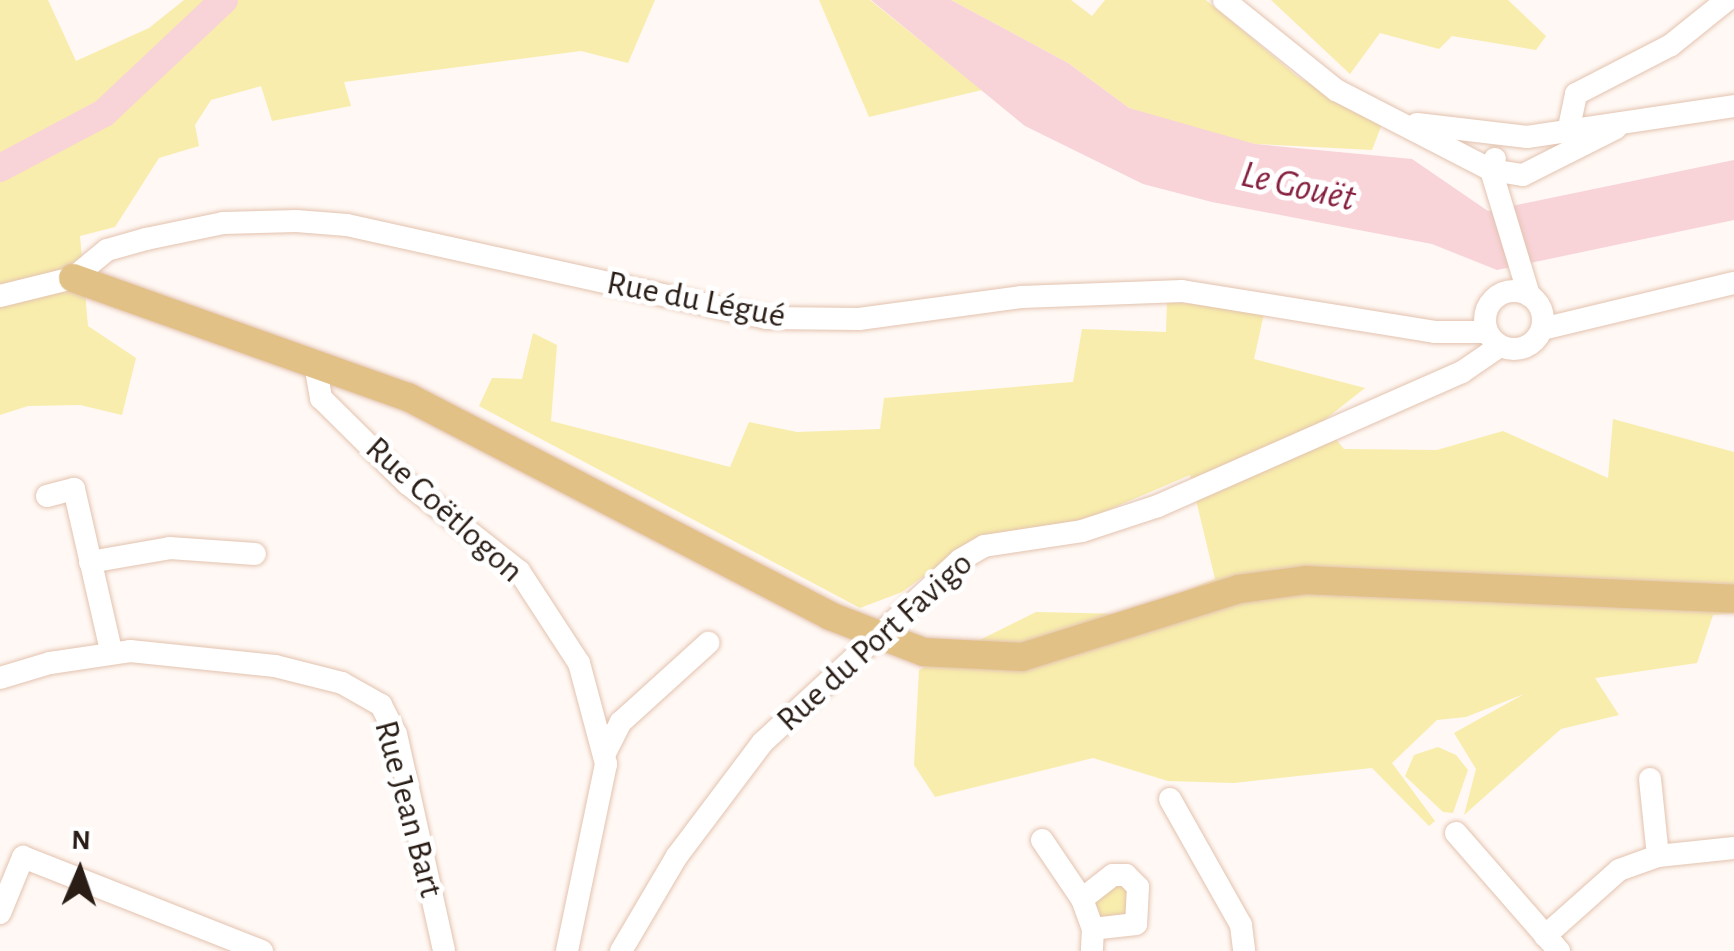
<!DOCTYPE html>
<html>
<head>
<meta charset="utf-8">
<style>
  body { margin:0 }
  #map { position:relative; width:1734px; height:951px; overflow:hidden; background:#fff8f4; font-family:"Alegreya Sans",sans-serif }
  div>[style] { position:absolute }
  .green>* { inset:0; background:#f8edac }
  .water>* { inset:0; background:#f8d3d8 }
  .river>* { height:28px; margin:-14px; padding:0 14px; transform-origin:14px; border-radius:14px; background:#f8d3d8 }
  .roads { filter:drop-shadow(0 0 2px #e3c3af) drop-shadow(0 0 2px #e3c3af) }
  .minor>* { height:22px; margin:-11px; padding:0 11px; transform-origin:11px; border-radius:11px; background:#fff }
  .minor>.ring { margin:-11px; padding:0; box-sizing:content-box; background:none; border:22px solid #fff; border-radius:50% }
  .major>* { height:28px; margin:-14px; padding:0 14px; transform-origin:14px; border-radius:14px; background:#e2c187 }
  span { translate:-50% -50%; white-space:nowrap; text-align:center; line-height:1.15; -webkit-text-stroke:10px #fff; paint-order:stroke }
  .street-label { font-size:35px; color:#291d16 }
  .water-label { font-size:38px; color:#851f3e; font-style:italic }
  .north { position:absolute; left:30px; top:821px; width:100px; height:100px; -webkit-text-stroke:8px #fff; paint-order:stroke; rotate:2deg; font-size:28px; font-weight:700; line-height:40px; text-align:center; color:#291d16 }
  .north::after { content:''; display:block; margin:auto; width:35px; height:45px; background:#291d16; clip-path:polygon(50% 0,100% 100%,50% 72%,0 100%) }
</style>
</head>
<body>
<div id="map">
  <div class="green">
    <div style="clip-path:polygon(0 0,48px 0,76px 61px,149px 28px,184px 0,655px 0,628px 63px,581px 51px,344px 82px,351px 106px,272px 121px,261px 86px,211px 100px,195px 125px,199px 146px,159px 158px,115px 227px,80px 236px,88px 326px,136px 358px,122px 415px,80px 405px,28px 406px,0 415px)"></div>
    <div style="clip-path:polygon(819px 0,870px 0,982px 90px,869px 117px)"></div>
    <div style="clip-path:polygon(951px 0,1071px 0,1092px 16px,1105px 0,1206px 0,1298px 77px,1382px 124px,1372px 150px,1255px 144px,1197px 130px,1129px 108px,1068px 63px)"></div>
    <div style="clip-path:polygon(1271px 0,1508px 0,1546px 36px,1536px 50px,1452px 36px,1439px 49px,1380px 33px,1350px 74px)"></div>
    <div style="clip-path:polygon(1167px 302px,1265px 309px,1254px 359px,1365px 388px,1322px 422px,1344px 449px,1437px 450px,1503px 431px,1608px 478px,1613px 419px,1734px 452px,1734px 613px,1713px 615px,1697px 663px,1595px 678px,1619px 715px,1561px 729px,1464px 815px,1476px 769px,1454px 733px,1524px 694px,1466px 717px,1437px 720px,1392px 763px,1435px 821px,1429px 826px,1372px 768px,1234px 783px,1168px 781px,1093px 758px,935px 797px,914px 765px,919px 670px,1036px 612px,1126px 614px,1215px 579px,1190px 475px,1087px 519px,979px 536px,902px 592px,860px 608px,479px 406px,492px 378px,522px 379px,533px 333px,557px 345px,551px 421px,730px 467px,749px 422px,797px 432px,880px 429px,884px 398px,1073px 382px,1082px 329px,1166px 332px)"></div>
    <div style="clip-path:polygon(1438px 747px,1456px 755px,1468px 770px,1453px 813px,1443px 812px,1405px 776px,1414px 755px)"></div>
    <div style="clip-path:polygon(1126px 881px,1130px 917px,1099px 920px,1094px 896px)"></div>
  </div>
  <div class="water">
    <div style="clip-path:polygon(871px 0,951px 0,1068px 63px,1129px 108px,1255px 144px,1412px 159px,1488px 211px,1734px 160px,1734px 220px,1497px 270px,1432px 244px,1212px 202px,1143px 184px,1025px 126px)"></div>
  </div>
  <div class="river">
    <div style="left:0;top:168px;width:118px;rotate:-27.9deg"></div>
    <div style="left:104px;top:113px;width:165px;rotate:-43.3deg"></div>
  </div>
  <div class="roads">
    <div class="minor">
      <div style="left:1224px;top:0;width:144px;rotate:38.8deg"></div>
      <div style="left:1336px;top:90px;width:174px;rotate:27.3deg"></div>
      <div style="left:1491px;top:170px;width:32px;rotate:9deg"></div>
      <div style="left:1523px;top:175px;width:104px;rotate:-26.8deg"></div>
      <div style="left:1417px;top:124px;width:111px;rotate:6.7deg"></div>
      <div style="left:1527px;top:137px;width:209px;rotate:-8.5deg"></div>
      <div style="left:1568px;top:132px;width:39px;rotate:-78deg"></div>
      <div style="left:1576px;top:94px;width:107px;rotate:-27.3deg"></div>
      <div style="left:1671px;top:45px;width:72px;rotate:-38.8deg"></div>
      <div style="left:1495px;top:159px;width:12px;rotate:110deg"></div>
      <div style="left:1491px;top:170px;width:131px;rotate:73.1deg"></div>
      <div class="ring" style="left:1485px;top:291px;width:36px;height:36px"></div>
      <div style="left:0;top:296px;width:75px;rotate:-13.9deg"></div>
      <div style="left:73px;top:278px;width:44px;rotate:-39.5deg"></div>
      <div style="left:107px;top:250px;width:41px;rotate:-15.8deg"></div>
      <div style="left:146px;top:239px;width:79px;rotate:-11.7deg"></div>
      <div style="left:223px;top:223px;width:73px;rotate:-1.6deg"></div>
      <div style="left:296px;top:221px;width:51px;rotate:4.5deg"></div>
      <div style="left:347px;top:225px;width:430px;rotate:12.5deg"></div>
      <div style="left:767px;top:318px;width:92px;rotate:0.6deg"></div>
      <div style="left:859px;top:319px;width:163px;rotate:-7.7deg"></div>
      <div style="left:1021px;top:297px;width:161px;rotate:-2.1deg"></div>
      <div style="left:1182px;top:291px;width:256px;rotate:9.2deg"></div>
      <div style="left:1435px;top:332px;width:51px"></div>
      <div style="left:1542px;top:329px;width:197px;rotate:-13.5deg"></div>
      <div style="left:315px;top:364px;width:35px;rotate:80deg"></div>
      <div style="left:321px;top:398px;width:122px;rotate:44.7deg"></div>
      <div style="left:408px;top:484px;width:141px;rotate:38.1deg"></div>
      <div style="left:519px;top:571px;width:110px;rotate:56.9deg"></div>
      <div style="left:579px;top:663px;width:105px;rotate:75deg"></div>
      <div style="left:606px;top:764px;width:191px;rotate:101.8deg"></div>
      <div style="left:47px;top:496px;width:28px;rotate:-15deg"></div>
      <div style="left:74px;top:489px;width:166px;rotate:77.1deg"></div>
      <div style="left:90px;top:562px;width:81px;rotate:-9.9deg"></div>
      <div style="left:170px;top:548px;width:85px;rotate:4deg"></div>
      <div style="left:0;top:678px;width:52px;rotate:-16.7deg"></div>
      <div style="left:50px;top:663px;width:81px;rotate:-8.5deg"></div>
      <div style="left:130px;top:651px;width:146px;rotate:5.9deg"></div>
      <div style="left:275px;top:666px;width:69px;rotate:14.2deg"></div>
      <div style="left:342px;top:683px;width:45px;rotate:29.4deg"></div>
      <div style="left:381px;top:705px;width:33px;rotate:63deg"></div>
      <div style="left:396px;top:734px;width:222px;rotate:77.5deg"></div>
      <div style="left:604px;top:755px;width:37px;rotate:-63deg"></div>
      <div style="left:621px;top:722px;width:118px;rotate:-42.2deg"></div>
      <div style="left:1650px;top:779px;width:77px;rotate:84.1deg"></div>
      <div style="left:1170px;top:799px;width:145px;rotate:60.6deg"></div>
      <div style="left:1241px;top:925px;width:26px;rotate:83deg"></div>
      <div style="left:1456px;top:833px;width:157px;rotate:48.9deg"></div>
      <div style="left:1042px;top:840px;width:71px;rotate:55.9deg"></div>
      <div style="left:1082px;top:899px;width:32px;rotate:70deg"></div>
      <div style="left:1093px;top:929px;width:22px;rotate:93deg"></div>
      <div style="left:1082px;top:899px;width:39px;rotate:-38deg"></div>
      <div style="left:1113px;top:875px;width:13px"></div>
      <div style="left:1126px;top:875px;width:17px;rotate:45deg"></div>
      <div style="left:1138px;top:887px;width:37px;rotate:93deg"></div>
      <div style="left:1136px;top:924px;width:43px;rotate:173.4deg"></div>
      <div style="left:0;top:913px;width:61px;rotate:-67.7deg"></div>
      <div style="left:23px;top:857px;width:257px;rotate:21.5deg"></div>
      <div style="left:1545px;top:936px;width:99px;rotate:-41.7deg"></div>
      <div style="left:1619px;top:870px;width:41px;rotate:-19.7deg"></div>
      <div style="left:1658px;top:856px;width:76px;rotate:-6deg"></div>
      <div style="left:621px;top:951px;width:110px;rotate:-59.5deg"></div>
      <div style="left:677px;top:856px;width:141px;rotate:-53deg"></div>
      <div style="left:762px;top:743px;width:270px;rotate:-42.7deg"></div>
      <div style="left:960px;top:560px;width:28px;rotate:-30deg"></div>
      <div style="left:984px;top:546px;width:99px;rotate:-8.7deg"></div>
      <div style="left:1082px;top:531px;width:80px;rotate:-18.2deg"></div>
      <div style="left:1158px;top:506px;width:332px;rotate:-23.8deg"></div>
      <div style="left:1462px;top:372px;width:46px;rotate:-34.4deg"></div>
    </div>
    <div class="major">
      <div style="left:73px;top:278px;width:356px;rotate:19.6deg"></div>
      <div style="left:408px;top:397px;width:475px;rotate:27.4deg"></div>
      <div style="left:830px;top:616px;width:101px;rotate:21deg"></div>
      <div style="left:924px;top:652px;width:98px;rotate:2.9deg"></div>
      <div style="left:1022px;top:657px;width:227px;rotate:-17.4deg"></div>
      <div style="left:1239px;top:589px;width:69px;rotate:-7.5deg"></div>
      <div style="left:1307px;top:580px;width:427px;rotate:2.5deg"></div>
    </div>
  </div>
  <div class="street-label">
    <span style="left:696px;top:300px;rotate:11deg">Rue du Légué</span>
    <span style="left:444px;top:510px;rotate:42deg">Rue Coëtlogon</span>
    <span style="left:875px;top:642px;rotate:-42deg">Rue du Port Favigo</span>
    <span style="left:408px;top:809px;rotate:75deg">Rue Jean Bart</span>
  </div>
  <div class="water-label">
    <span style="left:1298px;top:188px;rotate:13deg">Le Gouët</span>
  </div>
  <div class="north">N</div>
</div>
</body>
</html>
